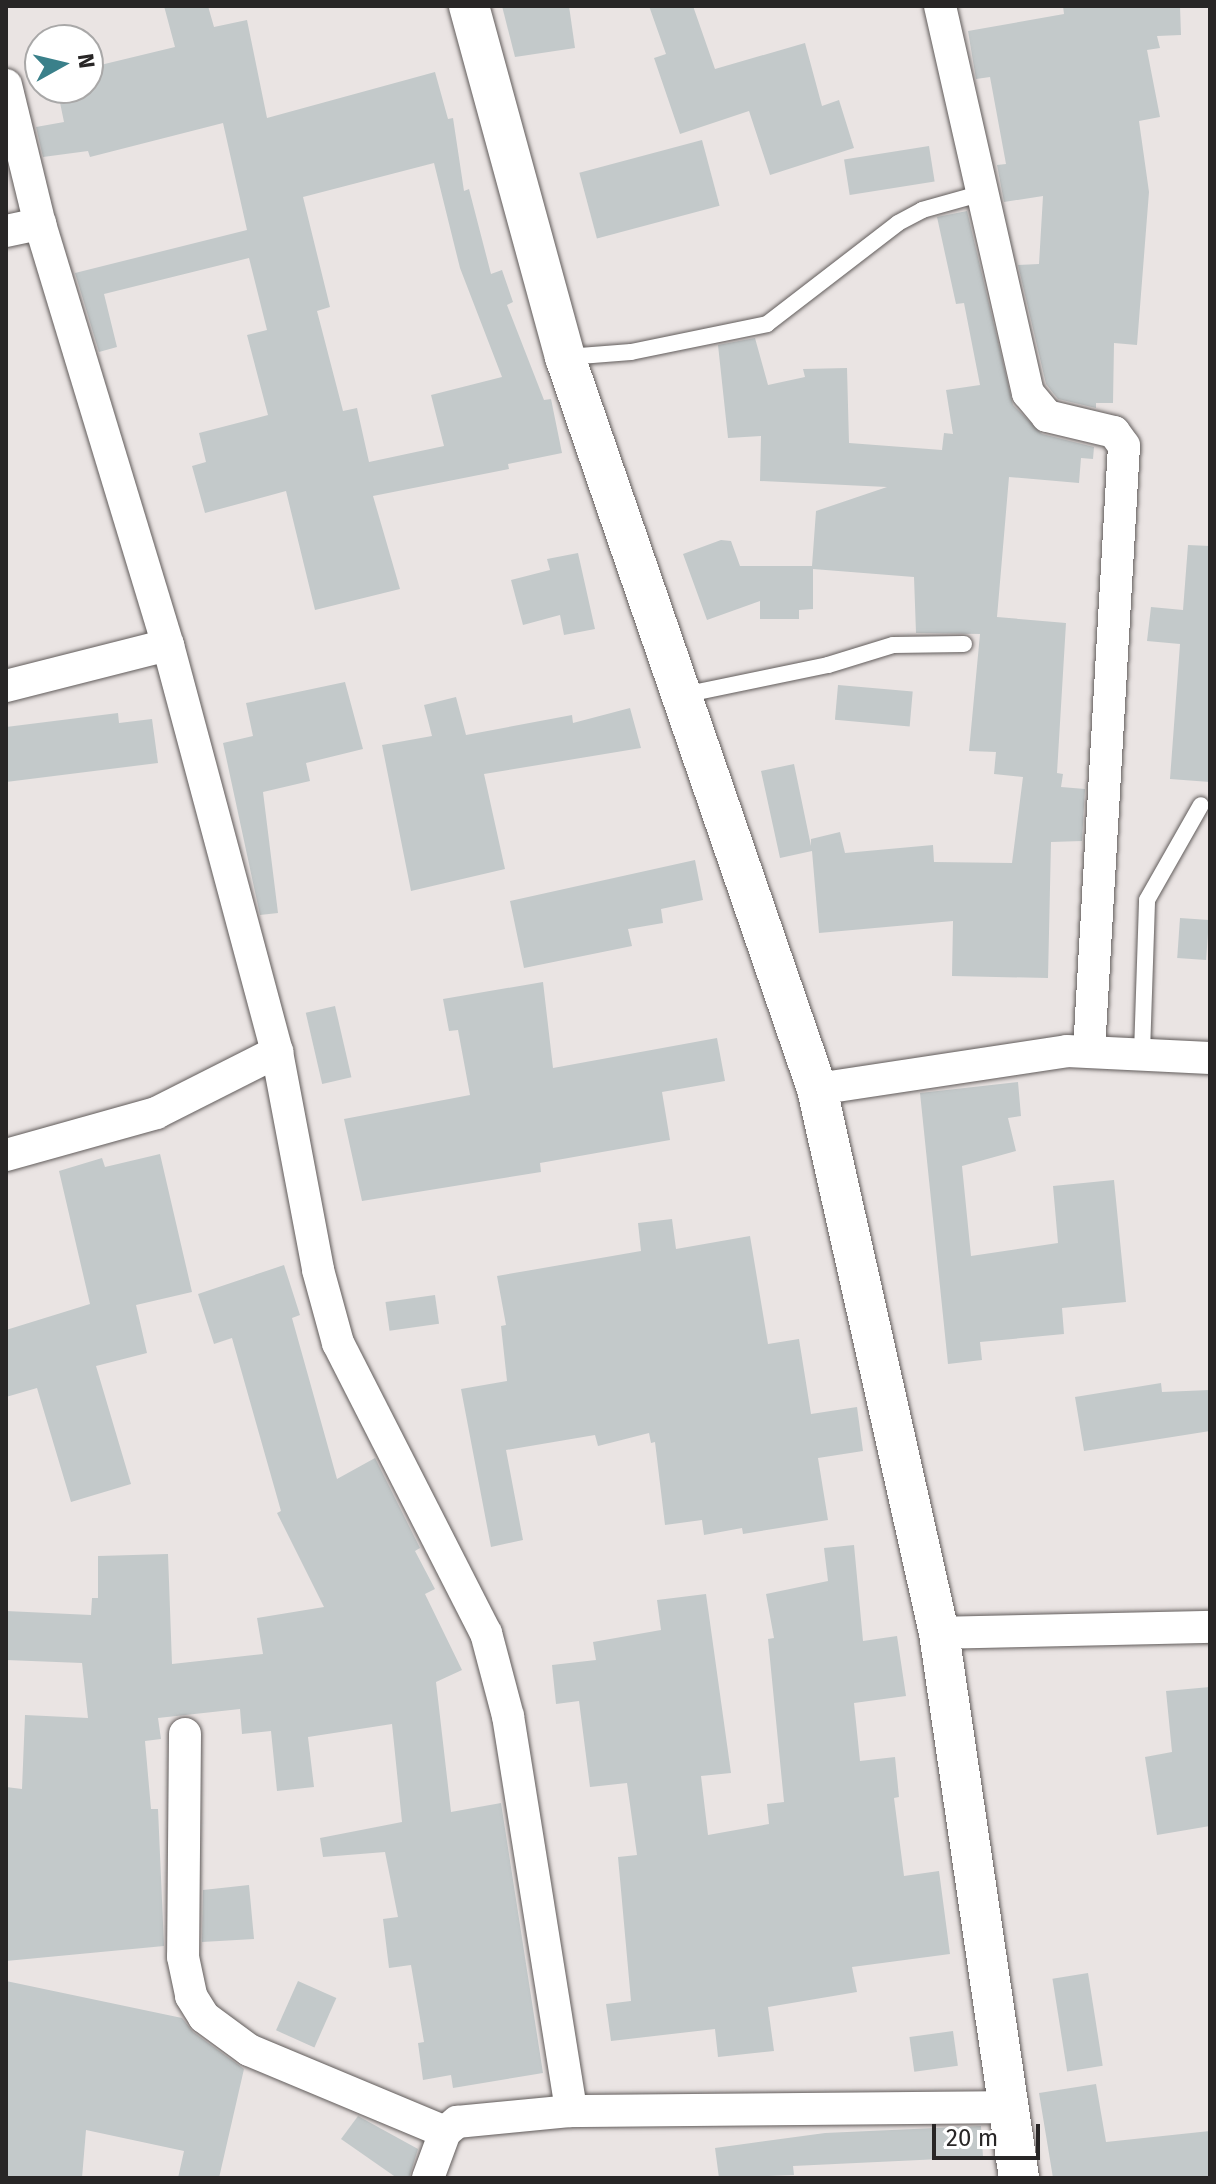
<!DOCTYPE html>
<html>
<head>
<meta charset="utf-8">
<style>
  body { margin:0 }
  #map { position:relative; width:1216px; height:2184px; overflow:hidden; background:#eae4e3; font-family:"Fira Sans",sans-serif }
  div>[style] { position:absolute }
  .building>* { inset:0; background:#c3c9ca; transform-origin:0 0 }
  .roads { filter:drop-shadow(0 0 2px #615c5b) drop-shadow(0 0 2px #615c5b) }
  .service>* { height:16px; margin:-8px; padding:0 8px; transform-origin:8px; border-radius:8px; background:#fff }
  .minor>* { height:32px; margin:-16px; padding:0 16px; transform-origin:16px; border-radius:16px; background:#fff }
  .tertiary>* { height:40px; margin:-20px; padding:0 20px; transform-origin:20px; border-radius:20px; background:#fff }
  span { translate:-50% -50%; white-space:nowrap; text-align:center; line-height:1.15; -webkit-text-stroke:6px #fff; paint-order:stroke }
  .frame { position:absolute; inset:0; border:8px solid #282626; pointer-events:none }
  .north { position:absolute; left:24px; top:24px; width:80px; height:80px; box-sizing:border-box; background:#fff; border:2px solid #a9a8a8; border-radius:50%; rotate:82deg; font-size:22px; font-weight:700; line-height:32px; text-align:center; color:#282626 }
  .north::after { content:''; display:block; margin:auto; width:28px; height:36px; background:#3a808a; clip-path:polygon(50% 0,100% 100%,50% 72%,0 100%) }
  .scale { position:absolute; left:932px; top:2124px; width:108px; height:36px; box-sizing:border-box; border:4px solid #282626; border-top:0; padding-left:10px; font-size:24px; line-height:28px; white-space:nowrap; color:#282626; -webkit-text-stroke:6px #fff; paint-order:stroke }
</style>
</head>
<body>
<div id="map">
  <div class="building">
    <div style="clip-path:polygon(evenodd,164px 6px,208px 6px,214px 27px,247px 20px,267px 118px,435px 72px,448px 119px,453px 118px,464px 191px,469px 189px,491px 274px,502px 270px,513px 302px,507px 305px,544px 400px,551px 399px,562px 453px,508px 464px,509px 469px,373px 496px,400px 589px,315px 610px,286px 491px,205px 513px,192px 466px,206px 462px,199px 433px,268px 415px,247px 335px,267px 330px,249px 258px,104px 294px,117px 347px,99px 352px,75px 273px,247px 230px,223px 123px,90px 157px,88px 151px,43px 157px,36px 127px,64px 122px,57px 88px,88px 88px,88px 68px,175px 47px,164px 6px,434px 163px,460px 268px,502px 377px,431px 395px,444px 446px,369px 462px,357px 408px,343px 411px,317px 311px,330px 307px,303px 197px,434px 163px)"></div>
    <div style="clip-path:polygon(502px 6px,569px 6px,575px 48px,515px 57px)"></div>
    <div style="clip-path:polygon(649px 6px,693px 6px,715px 69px,805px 43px,822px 106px,839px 100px,854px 148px,770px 175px,749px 111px,680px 134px,654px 58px,666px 54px)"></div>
    <div style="clip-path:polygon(1063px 6px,1180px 6px,1181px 35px,1157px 36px,1160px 48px,1147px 50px,1160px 117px,1139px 121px,1149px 192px,1137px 345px,1114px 343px,1113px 403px,1096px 403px,1096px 408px,1058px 399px,1046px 384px,1018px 265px,1039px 264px,1043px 196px,1004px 202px,997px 165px,1006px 164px,990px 77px,976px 79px,968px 31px,1064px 14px)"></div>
    <div style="left:702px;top:140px;width:68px;height:127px;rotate:75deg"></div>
    <div style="left:929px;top:146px;width:36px;height:86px;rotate:81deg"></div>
    <div style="clip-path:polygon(967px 211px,1013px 405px,1042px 434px,1094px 447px,1093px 459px,1081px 458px,1079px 483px,1009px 477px,997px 617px,1066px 623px,1057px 773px,1063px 774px,1061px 787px,1085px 789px,1082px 841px,1051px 842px,1048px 978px,952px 976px,953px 921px,819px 933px,812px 851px,780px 858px,761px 771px,794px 764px,811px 846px,811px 839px,840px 832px,845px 853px,933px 845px,934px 862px,1012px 863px,1023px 777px,994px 774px,996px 752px,969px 751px,980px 634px,916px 633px,914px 577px,813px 569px,813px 609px,799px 610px,799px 619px,760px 619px,760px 601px,707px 620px,683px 554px,721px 540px,731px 541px,740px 566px,812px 566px,816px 511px,887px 487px,760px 481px,761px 436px,728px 438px,718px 345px,755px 338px,768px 385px,805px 377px,803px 369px,847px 368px,849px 443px,942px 450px,944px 433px,953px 434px,946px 390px,980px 385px,964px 303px,956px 304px,937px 217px)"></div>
    <div style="clip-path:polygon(1188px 545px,1210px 546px,1210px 782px,1170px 779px,1180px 644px,1147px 641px,1151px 607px,1183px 610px)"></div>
    <div style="clip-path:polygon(578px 553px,595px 629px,564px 635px,560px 615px,523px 625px,511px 580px,550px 570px,547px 559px)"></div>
    <div style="clip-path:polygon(345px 682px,363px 749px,306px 763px,310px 781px,263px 792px,278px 913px,260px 915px,223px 743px,253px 736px,246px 703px)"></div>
    <div style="left:838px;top:685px;width:75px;height:35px;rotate:5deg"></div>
    <div style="clip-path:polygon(456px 697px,466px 735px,572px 715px,573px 723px,630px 708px,641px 748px,484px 774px,505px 869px,411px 891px,382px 745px,432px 736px,424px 705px)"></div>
    <div style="clip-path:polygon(118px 713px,119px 723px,152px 719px,158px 763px,6px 782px,6px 727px)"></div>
    <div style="clip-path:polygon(695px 860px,703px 900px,661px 909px,663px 923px,628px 929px,632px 946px,524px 968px,510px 901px)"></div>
    <div style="left:1180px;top:918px;width:29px;height:40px;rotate:4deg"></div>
    <div style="clip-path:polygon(543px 982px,553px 1068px,717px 1038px,725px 1081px,662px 1092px,670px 1140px,540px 1163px,541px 1172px,362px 1201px,344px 1119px,470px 1095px,458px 1030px,449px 1031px,443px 999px)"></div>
    <div style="left:335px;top:1006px;width:73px;height:30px;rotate:77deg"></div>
    <div style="clip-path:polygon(1018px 1082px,1021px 1116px,1008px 1118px,1016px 1151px,962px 1166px,971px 1256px,1058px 1243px,1053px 1186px,1114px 1180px,1126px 1302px,1062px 1308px,1064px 1334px,980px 1342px,982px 1360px,948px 1364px,920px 1093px)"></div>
    <div style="clip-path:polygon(160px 1154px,192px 1292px,136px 1305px,147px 1353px,96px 1366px,131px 1484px,71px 1502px,37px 1388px,6px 1397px,6px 1330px,90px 1304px,59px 1171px,102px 1158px,105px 1167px)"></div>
    <div style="clip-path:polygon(672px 1219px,676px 1249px,750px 1236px,768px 1344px,799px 1339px,811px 1414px,857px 1407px,863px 1451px,818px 1458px,828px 1520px,743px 1534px,742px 1528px,704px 1535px,702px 1520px,665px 1525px,655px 1442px,651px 1443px,649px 1433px,598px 1446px,595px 1435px,506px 1450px,523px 1540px,491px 1547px,461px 1389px,507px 1381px,501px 1326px,506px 1325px,497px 1276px,641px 1251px,638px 1223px)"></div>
    <div style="clip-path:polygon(284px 1265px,300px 1315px,292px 1318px,337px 1479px,375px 1458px,420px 1548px,415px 1551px,435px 1589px,425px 1594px,462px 1670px,436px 1682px,451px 1812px,501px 1803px,543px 2073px,453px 2088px,451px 2075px,423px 2080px,418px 2043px,424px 2042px,411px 1965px,389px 1968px,383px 1919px,398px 1917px,385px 1852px,323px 1857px,320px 1838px,402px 1822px,392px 1724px,308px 1737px,314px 1787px,277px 1791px,271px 1731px,242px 1734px,240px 1709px,158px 1718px,161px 1739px,145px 1741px,151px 1809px,158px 1809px,164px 1946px,6px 1961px,6px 1787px,22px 1789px,25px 1715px,88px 1718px,82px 1663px,6px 1660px,6px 1611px,91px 1615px,92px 1598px,98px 1598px,98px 1556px,168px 1554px,172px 1664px,263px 1654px,257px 1618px,324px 1607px,277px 1513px,281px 1511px,232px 1338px,214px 1344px,198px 1294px)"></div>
    <div style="left:435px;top:1295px;width:29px;height:50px;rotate:82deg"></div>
    <div style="clip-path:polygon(1161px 1383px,1162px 1392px,1210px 1390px,1210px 1431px,1084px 1451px,1075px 1397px)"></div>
    <div style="clip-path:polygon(854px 1545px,863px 1641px,897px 1636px,906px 1696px,854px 1703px,860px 1761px,895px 1757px,899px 1797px,894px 1798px,904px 1876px,939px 1871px,950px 1954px,852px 1967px,857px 1992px,768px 2007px,774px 2051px,718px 2057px,715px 2029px,611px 2041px,606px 2004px,631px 2001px,618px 1857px,637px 1855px,627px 1783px,590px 1787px,579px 1701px,556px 1704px,552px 1665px,596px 1660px,593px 1642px,661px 1630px,657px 1600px,706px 1594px,731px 1773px,701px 1776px,708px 1835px,769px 1824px,767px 1804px,784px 1802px,768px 1639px,774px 1638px,766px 1594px,828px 1581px,824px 1548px)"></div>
    <div style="clip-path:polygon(1210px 1687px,1210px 1826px,1157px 1835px,1145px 1757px,1172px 1752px,1166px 1691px)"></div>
    <div style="clip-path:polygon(249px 1885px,254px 1939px,202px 1942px,203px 1890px)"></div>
    <div style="left:1088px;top:1973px;width:94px;height:36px;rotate:81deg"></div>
    <div style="clip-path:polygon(6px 1981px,182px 2018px,193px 2032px,244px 2069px,219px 2178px,178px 2178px,184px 2151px,86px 2130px,82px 2178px,6px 2178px)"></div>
    <div style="left:298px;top:1981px;width:42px;height:54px;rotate:24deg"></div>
    <div style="left:953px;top:2031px;width:35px;height:44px;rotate:82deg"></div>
    <div style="clip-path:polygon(1096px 2084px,1106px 2142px,1210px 2131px,1210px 2178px,1053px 2178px,1039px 2093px)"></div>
    <div style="clip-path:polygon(358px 2116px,418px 2149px,409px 2178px,397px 2178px,341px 2139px)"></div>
    <div style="clip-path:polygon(981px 2126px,983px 2157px,793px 2166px,794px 2175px,719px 2178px,715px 2148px,825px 2133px)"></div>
  </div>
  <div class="roads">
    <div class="service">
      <div style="left:567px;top:357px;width:64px;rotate:-4.5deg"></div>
      <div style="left:631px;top:352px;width:139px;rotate:-11.6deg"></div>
      <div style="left:767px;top:324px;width:165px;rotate:-37.6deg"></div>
      <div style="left:898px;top:223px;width:27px;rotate:-28deg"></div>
      <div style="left:922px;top:210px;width:63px;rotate:-15.6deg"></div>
      <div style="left:683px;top:695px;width:148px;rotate:-11.7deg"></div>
      <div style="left:828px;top:665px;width:68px;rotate:-17.1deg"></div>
      <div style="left:893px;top:645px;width:71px;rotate:-0.8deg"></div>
      <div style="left:1142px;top:1053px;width:153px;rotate:-88.1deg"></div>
      <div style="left:1147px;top:900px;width:109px;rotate:-60.4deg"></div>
    </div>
    <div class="minor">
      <div style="left:940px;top:6px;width:397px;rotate:77.2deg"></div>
      <div style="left:1028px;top:393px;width:30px;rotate:50deg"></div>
      <div style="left:1047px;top:416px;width:69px;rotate:13.4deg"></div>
      <div style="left:1114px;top:432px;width:17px;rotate:54deg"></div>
      <div style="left:1124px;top:446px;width:606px;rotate:93.31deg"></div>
      <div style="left:6px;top:85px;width:143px;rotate:76.3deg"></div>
      <div style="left:40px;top:224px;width:440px;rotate:73.1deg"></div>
      <div style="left:168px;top:645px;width:421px;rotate:75deg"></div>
      <div style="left:277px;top:1052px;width:222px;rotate:79.3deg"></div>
      <div style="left:318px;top:1270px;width:76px;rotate:74.7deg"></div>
      <div style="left:338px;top:1343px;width:326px;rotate:63deg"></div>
      <div style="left:486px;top:1633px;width:86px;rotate:75.2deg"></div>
      <div style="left:508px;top:1716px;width:400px;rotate:80.9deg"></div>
      <div style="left:571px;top:2111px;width:435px;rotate:-0.5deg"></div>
      <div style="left:6px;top:231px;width:35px;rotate:-12deg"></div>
      <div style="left:6px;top:686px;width:167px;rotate:-14.2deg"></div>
      <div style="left:817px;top:1089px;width:253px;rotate:-8.6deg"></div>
      <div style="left:1067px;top:1051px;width:143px;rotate:2.8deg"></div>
      <div style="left:6px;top:1155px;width:156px;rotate:-15.6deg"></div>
      <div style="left:156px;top:1113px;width:136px;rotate:-26.8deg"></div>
      <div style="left:939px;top:1633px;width:271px;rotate:-1.3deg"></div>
      <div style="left:185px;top:1734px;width:223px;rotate:90.5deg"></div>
      <div style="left:183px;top:1957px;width:40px;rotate:78deg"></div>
      <div style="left:191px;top:1996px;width:25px;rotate:58deg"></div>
      <div style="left:204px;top:2017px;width:56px;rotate:36.3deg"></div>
      <div style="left:249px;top:2050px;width:212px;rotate:22.7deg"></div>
      <div style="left:428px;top:2178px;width:49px;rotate:-69.7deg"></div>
      <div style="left:445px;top:2132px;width:16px;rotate:-40deg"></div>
      <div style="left:457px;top:2122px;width:115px;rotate:-5.5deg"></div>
    </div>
    <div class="tertiary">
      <div style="left:469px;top:6px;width:364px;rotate:74.7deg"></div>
      <div style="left:565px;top:357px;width:774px;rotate:71deg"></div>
      <div style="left:817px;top:1089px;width:558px;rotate:77.36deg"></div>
      <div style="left:939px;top:1633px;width:551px;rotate:81.65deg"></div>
    </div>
  </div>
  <div class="frame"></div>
  <div class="north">N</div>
  <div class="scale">20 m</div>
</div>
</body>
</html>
